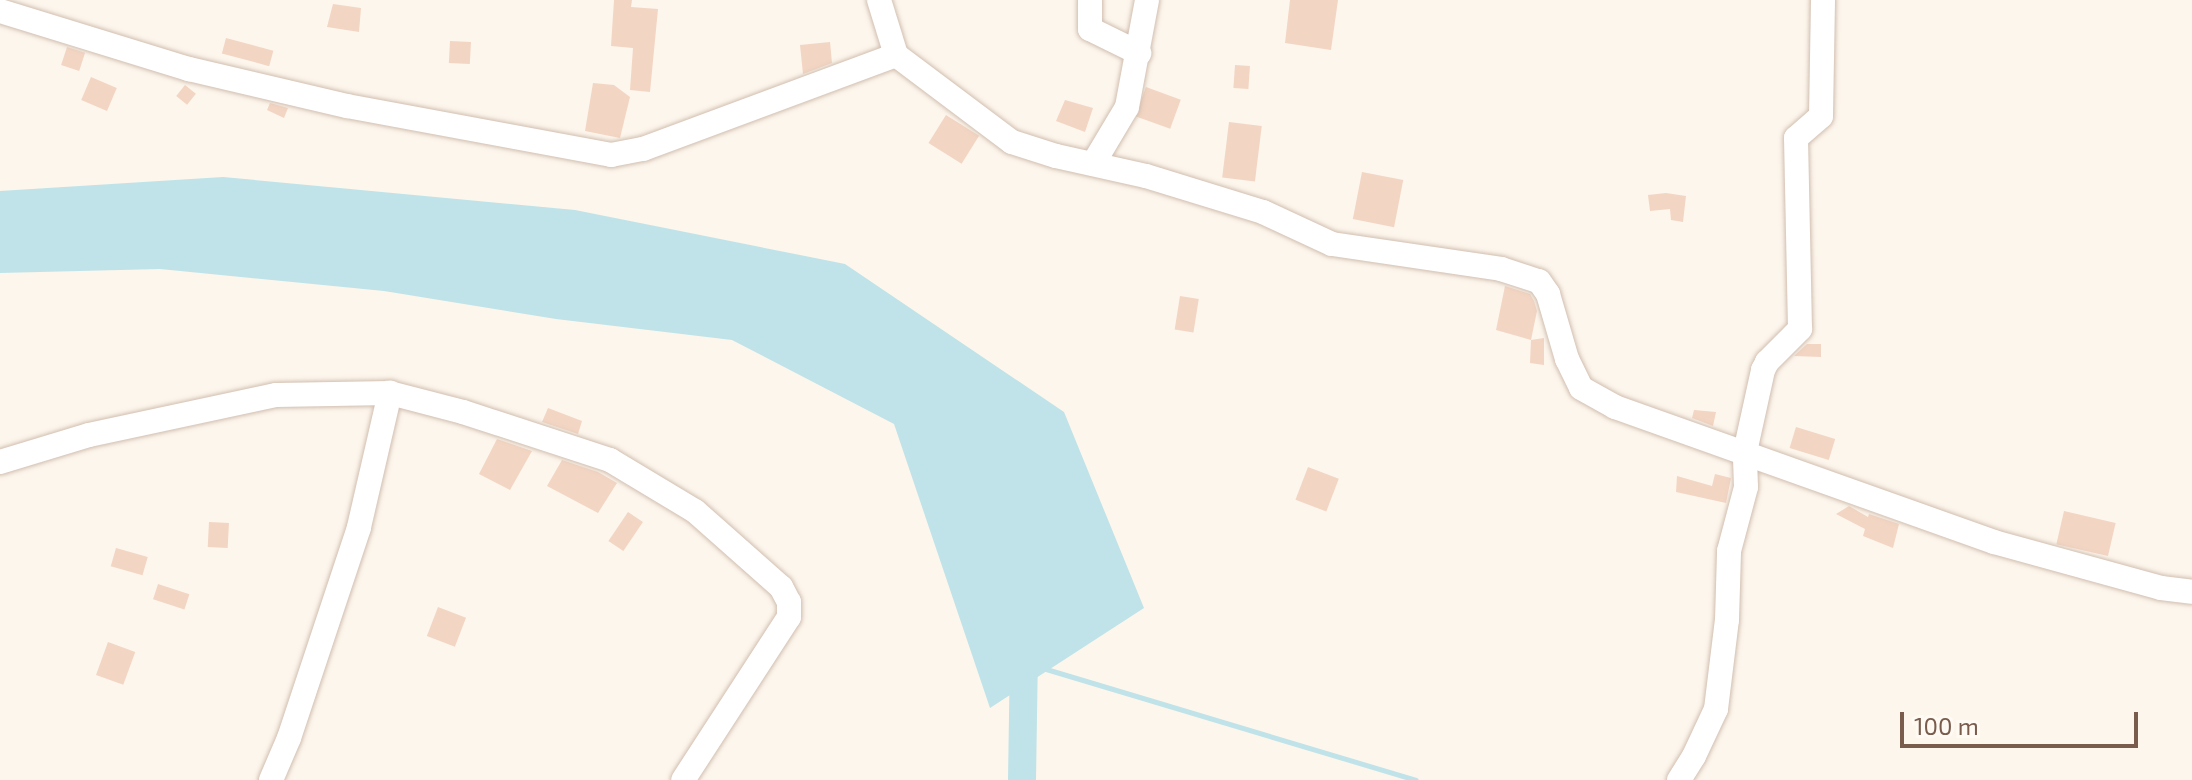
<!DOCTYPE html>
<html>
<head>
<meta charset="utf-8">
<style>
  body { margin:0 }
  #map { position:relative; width:2192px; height:780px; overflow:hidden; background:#fdf6ec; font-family:"Exo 2",sans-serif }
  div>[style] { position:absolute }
  .water>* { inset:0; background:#bfe3e8 }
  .stream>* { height:5px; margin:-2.5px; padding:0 2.5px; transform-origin:2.5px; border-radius:2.5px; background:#bfe3e8 }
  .river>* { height:28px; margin:-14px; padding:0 14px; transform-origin:14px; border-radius:14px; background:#bfe3e8 }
  .building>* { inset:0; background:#f3d5c3; transform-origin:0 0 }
  .roads { filter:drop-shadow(0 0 2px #d1beb0) drop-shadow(0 0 2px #d1beb0) }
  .minor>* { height:24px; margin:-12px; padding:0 12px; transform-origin:12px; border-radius:12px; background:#fff }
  span { translate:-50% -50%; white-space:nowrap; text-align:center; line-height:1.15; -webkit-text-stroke:7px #fffaf3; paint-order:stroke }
  .scale { position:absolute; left:1900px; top:712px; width:238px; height:36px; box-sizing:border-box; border:4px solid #7a5c4d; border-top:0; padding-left:10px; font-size:24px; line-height:28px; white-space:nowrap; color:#7a5c4d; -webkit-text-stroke:6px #fffaf3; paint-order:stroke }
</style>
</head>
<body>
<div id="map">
  <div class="water">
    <div style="clip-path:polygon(223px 177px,575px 210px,845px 264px,1064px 412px,1144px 608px,990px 708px,894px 424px,732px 340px,556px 319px,384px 291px,160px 269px,0 273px,0 191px)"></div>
  </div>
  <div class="stream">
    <div style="left:1046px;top:669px;width:386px;rotate:16.7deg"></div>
  </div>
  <div class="river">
    <div style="left:1022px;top:780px;width:131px;rotate:-89.1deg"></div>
  </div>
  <div class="building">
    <div style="clip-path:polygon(614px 0,632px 0,631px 7px,658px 9px,650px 92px,630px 90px,633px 48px,611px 46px)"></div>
    <div style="clip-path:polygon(1290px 0,1338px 0,1331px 50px,1285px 43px)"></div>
    <div style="clip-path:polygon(333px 4px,361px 8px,359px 32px,327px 27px)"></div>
    <div style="left:226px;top:38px;width:49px;height:16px;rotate:15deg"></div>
    <div style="left:450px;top:41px;width:21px;height:22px;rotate:3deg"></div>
    <div style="clip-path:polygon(830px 42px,832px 63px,803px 74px,800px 45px)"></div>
    <div style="left:67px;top:47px;width:19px;height:19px;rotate:18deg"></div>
    <div style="left:1235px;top:65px;width:15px;height:23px;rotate:4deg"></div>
    <div style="left:91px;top:77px;width:28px;height:25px;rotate:23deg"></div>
    <div style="clip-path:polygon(593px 83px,614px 85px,630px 97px,620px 138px,585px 131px)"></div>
    <div style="left:185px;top:85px;width:14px;height:14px;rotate:39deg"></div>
    <div style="left:1146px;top:87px;width:37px;height:31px;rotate:20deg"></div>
    <div style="clip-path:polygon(1065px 100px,1093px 108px,1085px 132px,1056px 121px)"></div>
    <div style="clip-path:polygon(270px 103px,288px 108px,284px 118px,267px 110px)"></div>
    <div style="left:946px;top:115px;width:39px;height:33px;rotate:32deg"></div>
    <div style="left:1229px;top:122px;width:33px;height:56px;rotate:7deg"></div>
    <div style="left:1362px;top:172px;width:42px;height:48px;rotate:11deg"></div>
    <div style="clip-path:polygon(1666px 193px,1686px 196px,1683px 222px,1671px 220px,1670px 209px,1650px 211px,1648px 195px)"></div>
    <div style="clip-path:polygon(1505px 286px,1530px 294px,1534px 301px,1537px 311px,1531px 340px,1496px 330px)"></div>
    <div style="left:1180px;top:296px;width:19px;height:34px;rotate:9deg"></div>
    <div style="clip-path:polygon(1544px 338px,1544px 365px,1530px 363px,1531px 340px)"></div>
    <div style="clip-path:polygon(1807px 344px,1821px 344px,1821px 357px,1794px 356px)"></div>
    <div style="clip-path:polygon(548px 408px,582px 421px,578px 434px,542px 422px)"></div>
    <div style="clip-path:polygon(1694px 410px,1716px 412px,1713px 426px,1692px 418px)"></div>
    <div style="left:1796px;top:427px;width:41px;height:22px;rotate:17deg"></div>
    <div style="clip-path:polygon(497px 439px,532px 451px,510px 490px,479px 474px)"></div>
    <div style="clip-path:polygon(562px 460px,598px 472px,617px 483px,598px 513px,547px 486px)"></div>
    <div style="left:1308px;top:467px;width:33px;height:35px;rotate:21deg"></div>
    <div style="clip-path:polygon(1715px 474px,1731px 478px,1726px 503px,1676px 492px,1677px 476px,1712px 486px)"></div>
    <div style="clip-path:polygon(1849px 506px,1868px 517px,1869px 514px,1899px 524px,1893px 548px,1863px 536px,1865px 529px,1836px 514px)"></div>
    <div style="left:2064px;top:511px;width:53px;height:34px;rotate:13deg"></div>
    <div style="left:628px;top:512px;width:18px;height:35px;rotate:34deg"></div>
    <div style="left:209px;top:522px;width:20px;height:25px;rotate:3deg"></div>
    <div style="left:116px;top:548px;width:33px;height:19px;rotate:16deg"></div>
    <div style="left:158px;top:584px;width:33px;height:16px;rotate:18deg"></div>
    <div style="left:438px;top:607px;width:30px;height:31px;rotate:21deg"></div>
    <div style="left:108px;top:642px;width:29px;height:35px;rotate:20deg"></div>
  </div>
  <div class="roads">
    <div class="minor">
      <div style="left:879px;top:0;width:58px;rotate:72.8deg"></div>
      <div style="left:1090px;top:0;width:29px;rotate:90deg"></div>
      <div style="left:1090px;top:29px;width:55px;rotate:26.1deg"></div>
      <div style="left:0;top:11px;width:198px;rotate:17.1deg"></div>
      <div style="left:189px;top:69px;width:162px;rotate:13.2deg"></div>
      <div style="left:347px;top:106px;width:269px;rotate:10.5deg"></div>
      <div style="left:611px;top:155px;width:33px;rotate:-11deg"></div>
      <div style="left:643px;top:149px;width:270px;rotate:-20.4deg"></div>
      <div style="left:896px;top:55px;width:145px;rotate:36.9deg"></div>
      <div style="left:1012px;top:142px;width:46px;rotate:17.7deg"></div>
      <div style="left:1056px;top:156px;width:92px;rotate:12.5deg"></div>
      <div style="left:1146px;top:176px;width:122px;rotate:17.1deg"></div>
      <div style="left:1263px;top:212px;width:76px;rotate:24.9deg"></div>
      <div style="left:1332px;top:244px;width:171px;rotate:8.4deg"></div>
      <div style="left:1501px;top:269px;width:40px;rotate:18deg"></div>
      <div style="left:1539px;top:281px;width:16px;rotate:55deg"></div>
      <div style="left:1548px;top:294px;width:68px;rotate:73.7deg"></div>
      <div style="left:1567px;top:359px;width:32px;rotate:64deg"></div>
      <div style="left:1581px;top:388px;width:39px;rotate:29deg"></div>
      <div style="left:1615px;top:407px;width:402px;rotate:19.6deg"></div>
      <div style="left:1994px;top:542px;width:173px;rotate:15.4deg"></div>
      <div style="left:2161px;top:588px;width:31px;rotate:7deg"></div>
      <div style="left:1093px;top:164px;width:66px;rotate:-59.2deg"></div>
      <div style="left:1127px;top:107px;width:109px;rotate:-79.4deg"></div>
      <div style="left:0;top:462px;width:93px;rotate:-16.9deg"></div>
      <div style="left:89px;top:435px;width:191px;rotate:-12.1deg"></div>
      <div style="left:276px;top:395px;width:114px;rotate:-1deg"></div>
      <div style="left:390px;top:393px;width:75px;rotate:14.6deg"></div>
      <div style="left:463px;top:412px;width:155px;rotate:18.1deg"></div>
      <div style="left:610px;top:460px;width:99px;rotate:31deg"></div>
      <div style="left:695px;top:511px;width:115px;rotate:41.5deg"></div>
      <div style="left:781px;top:587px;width:17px;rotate:62deg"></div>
      <div style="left:789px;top:602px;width:15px;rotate:90deg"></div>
      <div style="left:789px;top:617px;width:194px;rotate:123deg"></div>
      <div style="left:271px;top:780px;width:46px;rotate:-66.8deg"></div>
      <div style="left:289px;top:738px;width:222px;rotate:-71.6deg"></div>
      <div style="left:359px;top:527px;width:138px;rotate:-77deg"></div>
      <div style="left:1679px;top:780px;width:28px;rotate:-58deg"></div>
      <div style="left:1694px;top:756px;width:52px;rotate:-64.9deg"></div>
      <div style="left:1716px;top:709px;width:90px;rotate:-83deg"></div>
      <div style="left:1727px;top:620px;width:69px;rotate:-88.3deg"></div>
      <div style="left:1729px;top:551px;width:66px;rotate:-75.1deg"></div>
      <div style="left:1746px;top:487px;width:35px;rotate:-92deg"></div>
      <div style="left:1745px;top:452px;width:84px;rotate:-77.6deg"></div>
      <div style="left:1763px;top:370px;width:9px;rotate:-63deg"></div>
      <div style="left:1767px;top:362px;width:47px;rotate:-45deg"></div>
      <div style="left:1800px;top:329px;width:191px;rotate:-91.2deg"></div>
      <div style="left:1796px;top:138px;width:33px;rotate:-41deg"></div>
      <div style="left:1821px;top:116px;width:116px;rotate:-89deg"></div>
    </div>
  </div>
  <div class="scale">100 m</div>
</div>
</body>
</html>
